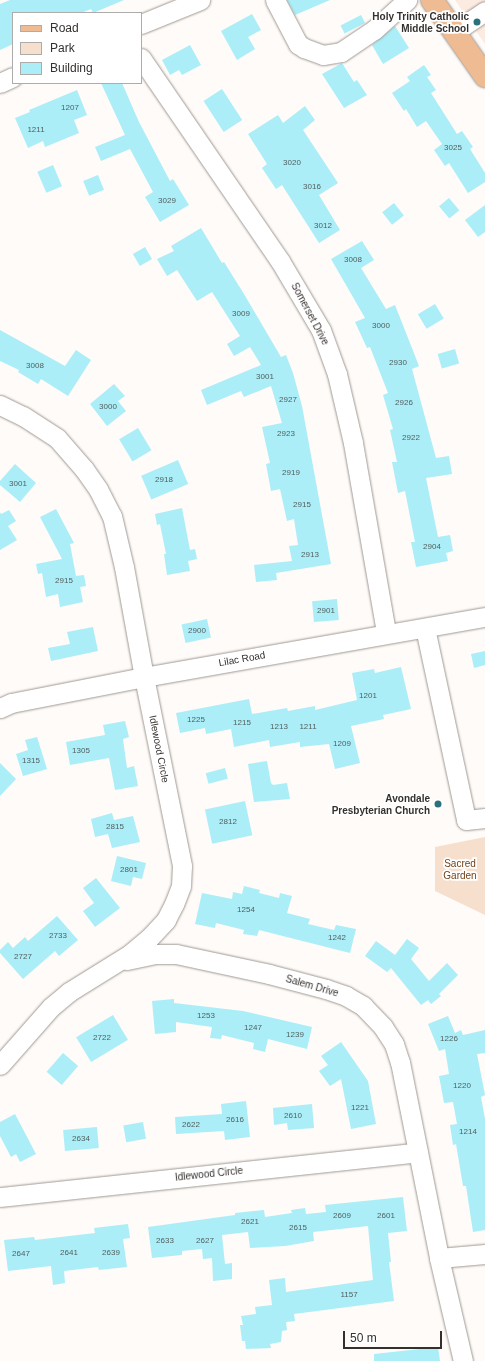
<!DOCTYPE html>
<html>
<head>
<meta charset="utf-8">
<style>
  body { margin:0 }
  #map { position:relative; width:485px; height:1361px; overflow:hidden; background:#fefbf8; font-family:Arial,sans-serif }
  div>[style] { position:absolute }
  .built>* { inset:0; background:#fbebe0 }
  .green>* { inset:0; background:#f7dfce }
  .building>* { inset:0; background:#abeef8; transform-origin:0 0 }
  .roads { filter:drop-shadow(0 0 1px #a09892) drop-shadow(0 0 1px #a09892) }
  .minor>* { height:19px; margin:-9.5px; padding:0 9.5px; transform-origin:9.5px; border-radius:9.5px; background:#fff }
  .major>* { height:22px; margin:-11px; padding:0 11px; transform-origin:11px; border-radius:11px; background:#efbb92 }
  .dots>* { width:11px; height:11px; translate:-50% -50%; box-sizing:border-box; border:2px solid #fff; border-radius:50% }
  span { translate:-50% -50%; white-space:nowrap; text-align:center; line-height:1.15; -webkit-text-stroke:3.5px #fff; paint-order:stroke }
  .number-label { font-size:8px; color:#526060 }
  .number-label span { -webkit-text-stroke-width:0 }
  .poi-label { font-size:10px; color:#34302e; font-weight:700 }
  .right { translate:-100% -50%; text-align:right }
  .street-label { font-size:10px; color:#34302e }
  .park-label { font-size:10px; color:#724119 }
  .legend { position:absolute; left:12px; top:12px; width:130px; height:72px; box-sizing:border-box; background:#fff; border:1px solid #aeacab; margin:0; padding:5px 7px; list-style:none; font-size:12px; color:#34302e }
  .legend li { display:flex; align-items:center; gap:8px; height:20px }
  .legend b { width:20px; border:1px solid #aeacab }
  .scale { position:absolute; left:343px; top:1331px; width:99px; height:18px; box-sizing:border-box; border:2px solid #34302e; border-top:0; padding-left:5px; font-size:12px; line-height:14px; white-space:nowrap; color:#34302e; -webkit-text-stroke:3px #fff; paint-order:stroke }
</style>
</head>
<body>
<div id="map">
  <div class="built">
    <div style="clip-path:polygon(455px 0,485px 0,485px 44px)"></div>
  </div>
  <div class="green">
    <div style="clip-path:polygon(485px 837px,485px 915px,435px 891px,435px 847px)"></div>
  </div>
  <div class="building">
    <div style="clip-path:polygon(10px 0,124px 0,93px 13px,91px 9px,81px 13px,13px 13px,13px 44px,0 50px,0 4px)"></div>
    <div style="clip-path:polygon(287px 0,330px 0,295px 15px)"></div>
    <div style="clip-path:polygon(252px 14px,261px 30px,248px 37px,255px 49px,237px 60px,221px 31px)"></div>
    <div style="left:361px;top:15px;width:9px;height:23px;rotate:63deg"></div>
    <div style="clip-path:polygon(395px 26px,409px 48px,383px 64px,372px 45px)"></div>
    <div style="clip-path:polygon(190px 45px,201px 65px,182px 75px,179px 70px,170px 75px,162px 60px)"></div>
    <div style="clip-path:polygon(342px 63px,354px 82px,357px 80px,367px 95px,344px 108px,322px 74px)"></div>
    <div style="clip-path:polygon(424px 65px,431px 75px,427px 77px,436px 90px,431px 93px,457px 134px,462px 131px,473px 147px,470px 149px,485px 173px,485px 182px,468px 193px,449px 163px,445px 166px,434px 150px,442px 144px,426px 121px,417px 127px,406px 109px,404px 111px,392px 93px,410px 81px,407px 77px)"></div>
    <div style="clip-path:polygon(101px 83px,122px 83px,139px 122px,170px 181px,173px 179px,189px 205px,160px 222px,145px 197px,153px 192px,130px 149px,101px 161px,95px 147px,125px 135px)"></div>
    <div style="left:222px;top:89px;width:37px;height:22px;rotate:57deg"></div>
    <div style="clip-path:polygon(77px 90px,87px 115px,74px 120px,79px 133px,45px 147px,43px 141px,28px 148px,15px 118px,30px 112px,29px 110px)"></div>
    <div style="clip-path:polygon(305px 106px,315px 120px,303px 130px,338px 183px,319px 195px,340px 230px,319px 243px,282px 185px,276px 189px,262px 168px,267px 164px,248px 134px,278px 115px,283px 123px)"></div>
    <div style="left:53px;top:165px;width:23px;height:17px;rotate:67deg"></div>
    <div style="left:98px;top:175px;width:16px;height:16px;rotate:68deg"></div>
    <div style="left:449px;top:198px;width:16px;height:13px;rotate:50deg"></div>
    <div style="left:394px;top:203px;width:16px;height:15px;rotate:52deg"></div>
    <div style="clip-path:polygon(485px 205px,485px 232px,478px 237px,465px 220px)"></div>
    <div style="clip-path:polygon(201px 228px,222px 263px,224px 262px,244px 294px,281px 357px,286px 355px,293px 373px,302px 406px,331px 564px,276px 573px,277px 580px,256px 582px,254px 565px,292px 561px,289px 546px,298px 545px,294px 519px,287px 521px,280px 489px,271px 491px,266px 464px,270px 463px,262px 427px,282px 423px,271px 386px,244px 397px,241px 391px,207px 405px,201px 390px,261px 365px,250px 347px,234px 356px,227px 344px,240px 336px,212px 292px,197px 301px,177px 270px,167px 276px,157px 259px,174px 251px,171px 246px)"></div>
    <div style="clip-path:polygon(362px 241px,374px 260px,361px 268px,386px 309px,395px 305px,419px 366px,412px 369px,436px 458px,449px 456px,452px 474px,426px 478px,438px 537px,450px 535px,453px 551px,446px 553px,448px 561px,416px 567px,411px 542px,415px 542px,405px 491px,398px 493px,392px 462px,397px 462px,390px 430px,393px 429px,383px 395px,388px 393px,370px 347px,367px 348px,355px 322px,365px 318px,331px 259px)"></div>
    <div style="left:145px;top:247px;width:14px;height:14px;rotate:60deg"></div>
    <div style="left:435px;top:304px;width:17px;height:20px;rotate:59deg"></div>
    <div style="clip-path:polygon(0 330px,65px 366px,76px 350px,91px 360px,68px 396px,41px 379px,38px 384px,18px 372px,19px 370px,0 361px)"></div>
    <div style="left:455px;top:349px;width:15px;height:18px;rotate:74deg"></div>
    <div style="clip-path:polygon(114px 384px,125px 396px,118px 401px,126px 411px,107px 426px,90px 404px)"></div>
    <div style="left:138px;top:428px;width:26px;height:22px;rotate:59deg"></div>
    <div style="left:178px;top:460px;width:26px;height:40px;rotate:67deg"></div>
    <div style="clip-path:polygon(15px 464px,36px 483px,20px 502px,0 485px,0 481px)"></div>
    <div style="clip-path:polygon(182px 508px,190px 550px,195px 549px,197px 559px,188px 561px,190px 571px,167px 575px,164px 554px,166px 554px,160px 524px,157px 525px,155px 514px)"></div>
    <div style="clip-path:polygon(56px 509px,74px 543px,70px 544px,76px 576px,84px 575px,86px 586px,80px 587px,83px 602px,60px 607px,58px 594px,46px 597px,42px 573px,38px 574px,36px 564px,62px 559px,40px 517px)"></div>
    <div style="clip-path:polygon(9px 510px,16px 521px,8px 526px,17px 540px,0 550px,0 512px,1px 514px)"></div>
    <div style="left:337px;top:599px;width:21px;height:25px;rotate:85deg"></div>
    <div style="left:207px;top:619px;width:19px;height:26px;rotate:78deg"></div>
    <div style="clip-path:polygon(93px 627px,98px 651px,51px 661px,48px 648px,70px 644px,67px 632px)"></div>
    <div style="clip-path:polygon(485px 651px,485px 665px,474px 668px,471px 654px)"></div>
    <div style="clip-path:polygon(401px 667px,411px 709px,383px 715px,384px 719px,351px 726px,360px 763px,335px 769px,329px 744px,300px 747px,300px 742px,270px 747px,269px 740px,234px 747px,231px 729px,206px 734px,205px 728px,180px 733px,176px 713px,249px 699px,252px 714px,287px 708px,288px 711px,315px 706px,315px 710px,357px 700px,352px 673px,374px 669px,375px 673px)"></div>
    <div style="clip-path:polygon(125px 721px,129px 737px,123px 739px,127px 768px,134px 766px,138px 786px,115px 790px,109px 758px,70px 765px,66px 742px,105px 735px,103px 725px)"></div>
    <div style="clip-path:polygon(37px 737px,47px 769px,23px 776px,16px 754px,28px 750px,25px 740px)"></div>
    <div style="clip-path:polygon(267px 761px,271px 783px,273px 785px,287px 783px,290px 799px,254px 802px,248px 764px)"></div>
    <div style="clip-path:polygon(0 763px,16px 779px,0 796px)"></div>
    <div style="left:225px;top:768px;width:11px;height:20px;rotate:75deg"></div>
    <div style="left:245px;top:801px;width:35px;height:41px;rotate:78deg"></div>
    <div style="clip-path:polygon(112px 813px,114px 820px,133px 816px,140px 842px,112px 848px,108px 834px,95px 837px,91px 819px)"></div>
    <div style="clip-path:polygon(117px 856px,146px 863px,142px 879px,133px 877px,131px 886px,111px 881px)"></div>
    <div style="clip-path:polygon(96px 878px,120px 908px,95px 927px,83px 911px,94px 903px,83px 888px)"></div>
    <div style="clip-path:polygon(244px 886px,260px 890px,259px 893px,279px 898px,280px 893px,292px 896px,287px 913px,310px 919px,308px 924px,334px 930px,336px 925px,356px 929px,350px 953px,259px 930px,257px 936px,243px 934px,244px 930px,216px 923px,215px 928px,195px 924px,202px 893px,232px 899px,233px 892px,242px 894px)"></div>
    <div style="clip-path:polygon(57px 916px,78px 940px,59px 956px,55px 951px,23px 979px,0 953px,0 950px,8px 942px,13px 948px,25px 937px,28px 941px)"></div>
    <div style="clip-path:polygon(407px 939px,419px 948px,411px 959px,429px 981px,447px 963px,458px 975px,439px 994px,441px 996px,431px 1004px,428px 1000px,421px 1005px,391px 968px,387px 972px,365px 956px,376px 941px,395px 955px)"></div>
    <div style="clip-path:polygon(174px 999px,174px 1003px,243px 1011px,312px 1027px,307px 1049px,268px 1039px,265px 1052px,253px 1049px,254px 1043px,222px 1035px,221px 1039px,210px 1038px,212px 1027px,176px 1022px,176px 1032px,155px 1034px,152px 1001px)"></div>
    <div style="left:113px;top:1015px;width:29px;height:43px;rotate:59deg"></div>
    <div style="clip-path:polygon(448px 1016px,455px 1033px,461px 1030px,463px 1035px,485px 1030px,485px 1053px,477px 1054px,485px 1095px,481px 1097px,485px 1119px,485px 1230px,473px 1232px,466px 1186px,463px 1186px,456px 1144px,453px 1145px,450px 1125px,457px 1124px,453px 1102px,444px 1103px,439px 1076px,449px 1074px,445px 1049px,439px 1051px,428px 1024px)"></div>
    <div style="clip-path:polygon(341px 1042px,368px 1081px,376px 1124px,351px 1129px,341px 1079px,330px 1086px,319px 1071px,328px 1065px,321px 1056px)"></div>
    <div style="left:63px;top:1053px;width:20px;height:25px;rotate:41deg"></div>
    <div style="clip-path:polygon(246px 1101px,250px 1137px,225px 1140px,224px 1131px,176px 1134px,175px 1117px,222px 1114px,221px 1104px)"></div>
    <div style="clip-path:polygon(312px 1104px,314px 1128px,288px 1130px,287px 1123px,274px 1125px,273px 1108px)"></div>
    <div style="clip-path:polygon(15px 1114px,36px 1154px,20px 1162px,16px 1154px,11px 1157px,0 1136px,0 1122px)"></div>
    <div style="left:143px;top:1122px;width:17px;height:20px;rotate:80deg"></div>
    <div style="left:97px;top:1127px;width:21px;height:34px;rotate:85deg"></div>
    <div style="clip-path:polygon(403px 1197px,407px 1231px,388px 1233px,391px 1262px,389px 1262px,394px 1301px,294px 1314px,295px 1321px,286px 1322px,287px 1330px,282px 1331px,281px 1342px,270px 1344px,271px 1348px,246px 1349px,245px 1341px,242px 1341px,240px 1325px,243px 1325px,241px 1316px,256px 1314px,255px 1307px,272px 1305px,269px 1280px,285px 1278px,286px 1292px,373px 1280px,368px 1226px,313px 1232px,314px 1241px,285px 1246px,250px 1248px,248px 1232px,222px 1235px,225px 1264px,232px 1263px,232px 1279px,213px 1281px,212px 1258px,203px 1259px,202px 1249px,182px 1251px,182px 1255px,152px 1258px,148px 1227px,235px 1215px,235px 1213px,264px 1210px,265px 1217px,292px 1213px,291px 1210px,305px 1208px,306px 1214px,326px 1212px,325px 1205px)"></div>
    <div style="clip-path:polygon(128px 1224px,130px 1238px,123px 1239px,127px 1267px,99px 1270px,98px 1267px,64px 1271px,65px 1283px,53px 1285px,51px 1266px,8px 1271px,4px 1240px,34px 1237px,35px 1240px,95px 1233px,94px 1228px)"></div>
    <div style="clip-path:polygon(438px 1347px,440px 1361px,374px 1361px,374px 1354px)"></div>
  </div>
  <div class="roads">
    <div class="minor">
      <div style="left:275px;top:0;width:50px;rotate:62.4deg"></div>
      <div style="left:298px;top:44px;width:7px;rotate:34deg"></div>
      <div style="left:304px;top:48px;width:20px;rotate:20deg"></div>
      <div style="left:323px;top:55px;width:18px;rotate:-9deg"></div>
      <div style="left:341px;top:52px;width:40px;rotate:-34deg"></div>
      <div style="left:374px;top:30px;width:45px;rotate:-42.3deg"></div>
      <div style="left:141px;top:24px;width:64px;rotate:-22.1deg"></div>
      <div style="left:454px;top:32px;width:37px;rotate:-34deg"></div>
      <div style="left:141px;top:58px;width:246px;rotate:55.6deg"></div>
      <div style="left:280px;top:261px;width:80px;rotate:59.3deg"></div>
      <div style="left:321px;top:330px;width:47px;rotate:70deg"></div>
      <div style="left:337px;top:374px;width:71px;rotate:76.9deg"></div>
      <div style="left:353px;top:443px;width:193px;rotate:80.1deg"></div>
      <div style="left:0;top:83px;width:14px;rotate:-25deg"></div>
      <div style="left:0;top:405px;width:25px;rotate:26deg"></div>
      <div style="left:23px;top:416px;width:40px;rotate:32.9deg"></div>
      <div style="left:57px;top:438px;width:41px;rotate:48.9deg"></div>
      <div style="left:84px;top:469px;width:24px;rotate:55deg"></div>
      <div style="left:98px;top:489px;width:30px;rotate:63deg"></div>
      <div style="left:112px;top:516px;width:52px;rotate:76.8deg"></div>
      <div style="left:124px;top:567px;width:112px;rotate:79.7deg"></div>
      <div style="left:144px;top:677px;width:193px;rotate:78.6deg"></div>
      <div style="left:182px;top:866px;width:20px;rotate:93deg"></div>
      <div style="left:181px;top:886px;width:19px;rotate:111deg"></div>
      <div style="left:174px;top:904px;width:18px;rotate:117deg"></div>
      <div style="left:166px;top:920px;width:25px;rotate:133deg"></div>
      <div style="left:149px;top:938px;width:25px;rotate:140deg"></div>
      <div style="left:130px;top:954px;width:72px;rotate:148.1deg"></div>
      <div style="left:69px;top:992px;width:23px;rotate:140deg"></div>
      <div style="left:51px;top:1007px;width:77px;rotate:131.3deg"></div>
      <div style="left:425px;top:628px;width:196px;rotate:77.9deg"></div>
      <div style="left:466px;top:820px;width:19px;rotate:-6deg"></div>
      <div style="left:0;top:708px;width:12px;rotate:-24deg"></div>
      <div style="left:11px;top:703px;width:136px;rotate:-11.1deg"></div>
      <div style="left:144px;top:677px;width:346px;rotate:-10deg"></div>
      <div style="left:127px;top:960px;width:29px;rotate:-12deg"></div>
      <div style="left:155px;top:954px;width:21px"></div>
      <div style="left:176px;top:954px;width:95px;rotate:12.1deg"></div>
      <div style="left:269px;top:974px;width:59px;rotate:14.7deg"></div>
      <div style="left:326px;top:989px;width:21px;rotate:19deg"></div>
      <div style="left:346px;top:996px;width:20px;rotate:30deg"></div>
      <div style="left:363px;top:1006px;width:29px;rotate:46deg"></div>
      <div style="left:383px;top:1027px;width:20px;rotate:57deg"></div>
      <div style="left:394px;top:1044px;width:19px;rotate:72deg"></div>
      <div style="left:400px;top:1062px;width:200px;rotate:78.7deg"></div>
      <div style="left:439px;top:1258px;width:106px;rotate:76.9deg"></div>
      <div style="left:0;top:1197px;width:420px;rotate:-6.1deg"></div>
      <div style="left:439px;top:1258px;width:46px;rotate:-5deg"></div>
    </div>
    <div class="major">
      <div style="left:432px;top:0;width:93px;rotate:55.1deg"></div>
    </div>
  </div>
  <div class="dots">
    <div style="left:477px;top:22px;background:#29717b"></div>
    <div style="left:438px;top:804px;background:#29717b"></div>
  </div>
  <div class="number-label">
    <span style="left:70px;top:108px">1207</span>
    <span style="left:36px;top:130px">1211</span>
    <span style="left:453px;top:148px">3025</span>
    <span style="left:292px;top:163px">3020</span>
    <span style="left:312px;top:187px">3016</span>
    <span style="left:167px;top:201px">3029</span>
    <span style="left:323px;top:226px">3012</span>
    <span style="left:353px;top:260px">3008</span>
    <span style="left:241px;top:314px">3009</span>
    <span style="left:381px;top:326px">3000</span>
    <span style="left:398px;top:363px">2930</span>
    <span style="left:35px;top:366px">3008</span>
    <span style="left:265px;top:377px">3001</span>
    <span style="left:288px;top:400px">2927</span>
    <span style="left:404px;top:403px">2926</span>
    <span style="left:108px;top:407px">3000</span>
    <span style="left:286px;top:434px">2923</span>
    <span style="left:411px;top:438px">2922</span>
    <span style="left:291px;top:473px">2919</span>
    <span style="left:164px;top:480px">2918</span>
    <span style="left:18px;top:484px">3001</span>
    <span style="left:302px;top:505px">2915</span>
    <span style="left:432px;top:547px">2904</span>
    <span style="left:310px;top:555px">2913</span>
    <span style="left:64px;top:581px">2915</span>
    <span style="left:326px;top:611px">2901</span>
    <span style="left:197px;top:631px">2900</span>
    <span style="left:368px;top:696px">1201</span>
    <span style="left:196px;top:720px">1225</span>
    <span style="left:242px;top:723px">1215</span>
    <span style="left:279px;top:727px">1213</span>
    <span style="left:308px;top:727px">1211</span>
    <span style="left:342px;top:744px">1209</span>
    <span style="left:81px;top:751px">1305</span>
    <span style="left:31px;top:761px">1315</span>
    <span style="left:228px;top:822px">2812</span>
    <span style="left:115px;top:827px">2815</span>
    <span style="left:129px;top:870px">2801</span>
    <span style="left:246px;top:910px">1254</span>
    <span style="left:58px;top:936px">2733</span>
    <span style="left:337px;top:938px">1242</span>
    <span style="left:23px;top:957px">2727</span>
    <span style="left:206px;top:1016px">1253</span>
    <span style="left:253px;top:1028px">1247</span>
    <span style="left:295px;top:1035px">1239</span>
    <span style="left:102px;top:1038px">2722</span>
    <span style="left:449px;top:1039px">1226</span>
    <span style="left:462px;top:1086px">1220</span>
    <span style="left:360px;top:1108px">1221</span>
    <span style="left:293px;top:1116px">2610</span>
    <span style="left:235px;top:1120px">2616</span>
    <span style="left:191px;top:1125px">2622</span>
    <span style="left:468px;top:1132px">1214</span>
    <span style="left:81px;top:1139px">2634</span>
    <span style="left:342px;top:1216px">2609</span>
    <span style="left:386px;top:1216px">2601</span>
    <span style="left:250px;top:1222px">2621</span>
    <span style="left:298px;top:1228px">2615</span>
    <span style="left:165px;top:1241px">2633</span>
    <span style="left:205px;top:1241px">2627</span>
    <span style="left:69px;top:1253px">2641</span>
    <span style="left:111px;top:1253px">2639</span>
    <span style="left:21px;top:1254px">2647</span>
    <span style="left:349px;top:1295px">1157</span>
  </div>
  <div class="poi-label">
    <span class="right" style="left:469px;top:22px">Holy Trinity Catholic<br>Middle School</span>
    <span class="right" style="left:430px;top:804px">Avondale<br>Presbyterian Church</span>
  </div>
  <div class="street-label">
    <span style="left:310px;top:314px;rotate:62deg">Somerset Drive</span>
    <span style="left:242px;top:659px;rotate:-10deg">Lilac Road</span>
    <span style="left:159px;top:749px;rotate:79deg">Idlewood Circle</span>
    <span style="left:312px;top:986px;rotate:16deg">Salem Drive</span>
    <span style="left:209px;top:1174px;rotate:-6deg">Idlewood Circle</span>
  </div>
  <div class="park-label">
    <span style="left:460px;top:869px">Sacred<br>Garden</span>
  </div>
  <ul class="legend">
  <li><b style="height:5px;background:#efbb92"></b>Road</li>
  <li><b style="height:11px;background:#f7dfce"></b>Park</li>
  <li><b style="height:11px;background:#abeef8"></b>Building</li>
  </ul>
  <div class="scale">50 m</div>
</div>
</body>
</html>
